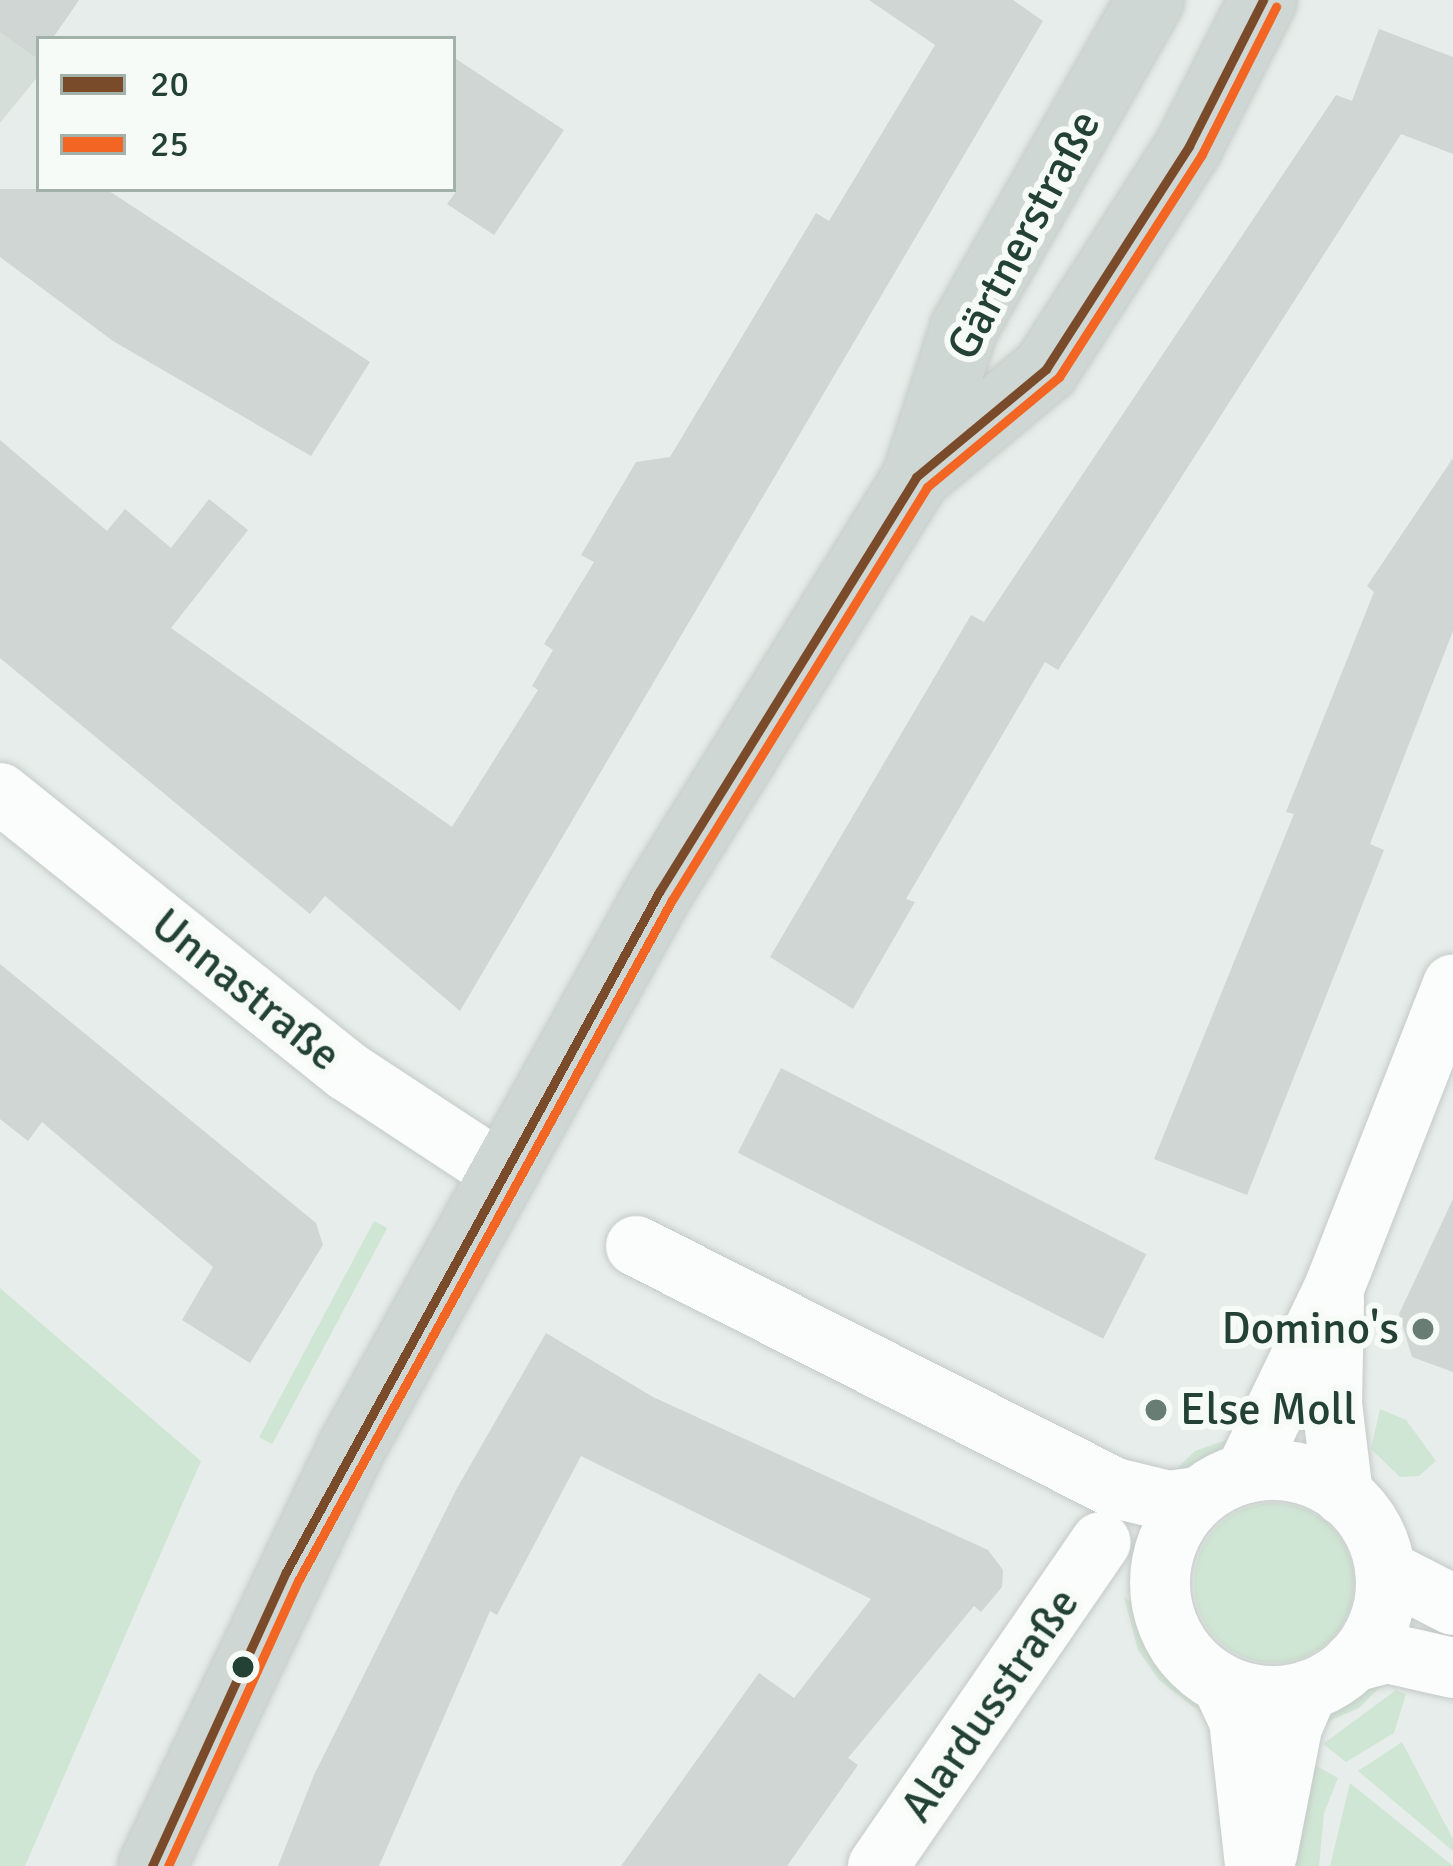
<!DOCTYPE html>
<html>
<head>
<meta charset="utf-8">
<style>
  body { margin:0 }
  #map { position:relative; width:1453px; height:1866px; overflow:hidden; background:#e7edea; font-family:Signika,sans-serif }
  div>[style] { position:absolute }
  .built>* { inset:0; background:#d5ded9 }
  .green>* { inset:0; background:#d0e6d4; transform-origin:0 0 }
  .round { border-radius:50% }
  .building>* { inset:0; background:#cfd6d3; transform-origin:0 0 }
  .roads { filter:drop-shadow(0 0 3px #c4cac7) drop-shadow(0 0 3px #c4cac7) }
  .street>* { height:60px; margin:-30px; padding:0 30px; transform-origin:30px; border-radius:30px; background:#fbfcfc }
  .street>.ring { margin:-30px; padding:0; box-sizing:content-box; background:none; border:60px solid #fbfcfc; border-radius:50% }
  .primary>* { height:66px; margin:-33px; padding:0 33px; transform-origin:33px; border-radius:33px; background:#cfd7d4 }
  .bus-1>* { height:9px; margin:-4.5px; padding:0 4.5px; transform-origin:4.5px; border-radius:4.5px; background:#7a4b2a }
  .bus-2>* { height:9px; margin:-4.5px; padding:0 4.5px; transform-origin:4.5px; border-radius:4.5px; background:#f26522 }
  .dots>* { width:33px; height:33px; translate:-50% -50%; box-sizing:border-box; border:6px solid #f6fbf8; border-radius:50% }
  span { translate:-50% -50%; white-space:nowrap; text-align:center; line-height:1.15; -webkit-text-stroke:12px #f6fbf8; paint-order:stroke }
  .street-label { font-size:45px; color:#234134 }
  .poi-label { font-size:45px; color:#234134 }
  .right { translate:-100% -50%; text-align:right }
  .left { translate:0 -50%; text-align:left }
  .legend { position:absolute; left:36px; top:36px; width:420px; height:156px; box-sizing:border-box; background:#f6fbf8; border:3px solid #a2b1aa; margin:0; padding:15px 21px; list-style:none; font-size:36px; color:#234134 }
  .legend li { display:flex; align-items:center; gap:24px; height:60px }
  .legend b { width:60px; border:3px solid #a2b1aa }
</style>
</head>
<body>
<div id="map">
  <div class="built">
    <div style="clip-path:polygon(0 0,79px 0,52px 39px,39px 39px,39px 75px,0 123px)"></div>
  </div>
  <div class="green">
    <div style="left:374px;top:1221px;width:15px;height:245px;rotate:28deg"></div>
    <div style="clip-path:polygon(0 1288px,201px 1461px,25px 1866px,0 1866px)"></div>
    <div style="clip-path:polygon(1380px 1409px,1406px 1420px,1436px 1461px,1419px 1476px,1400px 1477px,1371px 1449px)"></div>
    <div style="clip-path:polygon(1244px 1434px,1228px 1455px,1192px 1476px,1165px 1480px,1195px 1451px)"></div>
    <div class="round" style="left:1194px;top:1503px;width:160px;height:160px"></div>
    <div style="clip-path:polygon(1124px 1597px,1142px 1610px,1213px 1722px,1159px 1680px,1138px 1650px)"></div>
    <div style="clip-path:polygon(1393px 1674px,1359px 1708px,1313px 1728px,1348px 1689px)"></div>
    <div style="clip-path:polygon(1396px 1690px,1406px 1694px,1394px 1733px,1346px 1762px,1323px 1744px)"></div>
    <div style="clip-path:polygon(1402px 1742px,1453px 1839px,1453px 1851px,1358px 1771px)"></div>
    <div style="clip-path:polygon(1306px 1760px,1338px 1778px,1324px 1813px,1319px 1866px,1292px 1866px)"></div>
    <div style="clip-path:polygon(1350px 1783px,1453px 1866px,1330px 1866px)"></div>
  </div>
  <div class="building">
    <div style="clip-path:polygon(0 0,79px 0,52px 39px,39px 39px,38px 59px,0 32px)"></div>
    <div style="clip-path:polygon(869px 0,1013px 0,1043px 21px,460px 1011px,325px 896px,310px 914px,0 658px,0 440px,107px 531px,125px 509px,171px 548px,209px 499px,248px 530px,171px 628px,452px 827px,538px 690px,532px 686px,553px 650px,544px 644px,594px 562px,581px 555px,636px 462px,670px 457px,816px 213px,829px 221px,935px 45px)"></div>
    <div style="clip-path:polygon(1379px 29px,1453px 57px,1453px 154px,1401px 134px,1058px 670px,1045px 662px,906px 899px,915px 902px,853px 1009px,770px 957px,971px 615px,984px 622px,1336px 95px,1352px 101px)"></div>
    <div style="clip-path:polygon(453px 57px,564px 130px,494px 235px,447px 204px,455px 193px)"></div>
    <div style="clip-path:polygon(0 189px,106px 189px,370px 362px,311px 456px,113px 341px,0 257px)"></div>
    <div style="clip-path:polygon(1453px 458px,1453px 631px,1370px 844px,1384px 850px,1247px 1195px,1154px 1159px,1294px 814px,1286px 812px,1374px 592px,1367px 586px)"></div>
    <div style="clip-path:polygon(0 964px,316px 1223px,323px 1245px,250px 1363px,182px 1320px,213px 1267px,42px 1122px,28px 1141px,0 1119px)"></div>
    <div style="left:781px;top:1068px;width:410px;height:95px;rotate:27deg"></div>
    <div style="clip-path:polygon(1453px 1199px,1453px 1372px,1412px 1357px,1399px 1314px)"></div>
    <div style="clip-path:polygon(546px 1333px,653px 1397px,988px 1550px,1003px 1570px,1002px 1587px,981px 1612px,974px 1606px,848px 1758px,858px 1765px,787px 1866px,621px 1866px,759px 1673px,794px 1698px,871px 1599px,581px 1456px,497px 1615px,490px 1611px,379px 1866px,278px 1866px,314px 1775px,456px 1490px)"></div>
  </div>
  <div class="roads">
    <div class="street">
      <div style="left:0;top:793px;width:445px;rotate:38.7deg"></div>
      <div style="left:347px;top:1071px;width:186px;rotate:33.3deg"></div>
      <div style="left:636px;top:1246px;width:537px;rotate:26.8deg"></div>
      <div style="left:1115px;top:1488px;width:56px;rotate:13.5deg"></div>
      <div style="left:1169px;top:1501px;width:30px;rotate:-8deg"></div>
      <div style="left:1334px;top:1300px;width:104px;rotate:91.1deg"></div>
      <div style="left:1332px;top:1404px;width:92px;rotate:83.1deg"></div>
      <div class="ring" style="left:1160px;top:1470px;width:166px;height:166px"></div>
      <div style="left:1245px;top:1473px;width:205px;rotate:-64.3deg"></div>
      <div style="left:1334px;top:1288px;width:326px;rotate:-68.6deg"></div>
      <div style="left:1385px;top:1570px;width:76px;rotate:27.2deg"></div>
      <div style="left:1353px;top:1662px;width:35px;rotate:-15deg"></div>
      <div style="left:1387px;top:1653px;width:68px;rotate:12.8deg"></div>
      <div style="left:1222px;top:1684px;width:40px;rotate:65deg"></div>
      <div style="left:1239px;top:1720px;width:147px;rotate:83.7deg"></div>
      <div style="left:1267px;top:1855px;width:130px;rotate:-78.9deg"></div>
      <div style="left:1292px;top:1727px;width:40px;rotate:-66.6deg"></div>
      <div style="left:878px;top:1866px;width:393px;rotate:-55.5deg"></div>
    </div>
    <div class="primary">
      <div style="left:916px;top:477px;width:169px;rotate:-39.7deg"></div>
      <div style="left:1046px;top:369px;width:265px;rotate:-57.3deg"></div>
      <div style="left:1189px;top:146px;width:164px;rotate:-63.1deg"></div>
      <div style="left:152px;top:1866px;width:467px;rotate:-64.5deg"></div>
      <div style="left:353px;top:1445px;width:632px;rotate:-61.04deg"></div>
      <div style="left:659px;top:892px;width:488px;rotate:-58.2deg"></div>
      <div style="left:916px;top:477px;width:157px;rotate:-72.1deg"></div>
      <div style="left:964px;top:328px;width:377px;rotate:-60.4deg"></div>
    </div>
  </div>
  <div class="bus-1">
    <div style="left:152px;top:1866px;width:323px;rotate:-65.5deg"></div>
    <div style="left:286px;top:1572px;width:776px;rotate:-61.25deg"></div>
    <div style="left:659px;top:892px;width:488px;rotate:-58.2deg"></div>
    <div style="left:916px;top:477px;width:169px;rotate:-39.7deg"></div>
    <div style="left:1046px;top:369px;width:265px;rotate:-57.3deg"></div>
    <div style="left:1189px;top:146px;width:164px;rotate:-63.1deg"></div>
  </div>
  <div class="bus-2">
    <div style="left:168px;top:1866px;width:315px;rotate:-65.5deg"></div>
    <div style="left:299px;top:1579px;width:775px;rotate:-61.22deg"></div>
    <div style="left:672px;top:900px;width:485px;rotate:-58.3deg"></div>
    <div style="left:927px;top:487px;width:172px;rotate:-39.8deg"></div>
    <div style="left:1059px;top:377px;width:265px;rotate:-57.3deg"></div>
    <div style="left:1202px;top:154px;width:165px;rotate:-63.3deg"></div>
  </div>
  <div class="dots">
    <div style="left:1423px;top:1329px;background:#687d74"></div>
    <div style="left:1156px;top:1410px;background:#687d74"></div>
    <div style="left:243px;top:1667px;background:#234134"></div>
  </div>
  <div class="street-label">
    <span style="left:1024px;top:235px;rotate:-62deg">Gärtnerstraße</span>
    <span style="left:246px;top:990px;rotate:39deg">Unnastraße</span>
    <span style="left:990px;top:1705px;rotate:-55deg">Alardusstraße</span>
  </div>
  <div class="poi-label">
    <span class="right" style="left:1399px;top:1329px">Domino's</span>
    <span class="left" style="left:1180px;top:1410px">Else Moll</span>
  </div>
  <ul class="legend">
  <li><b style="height:15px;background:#7a4b2a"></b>20</li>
  <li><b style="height:15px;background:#f26522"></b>25</li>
  </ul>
</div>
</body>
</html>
